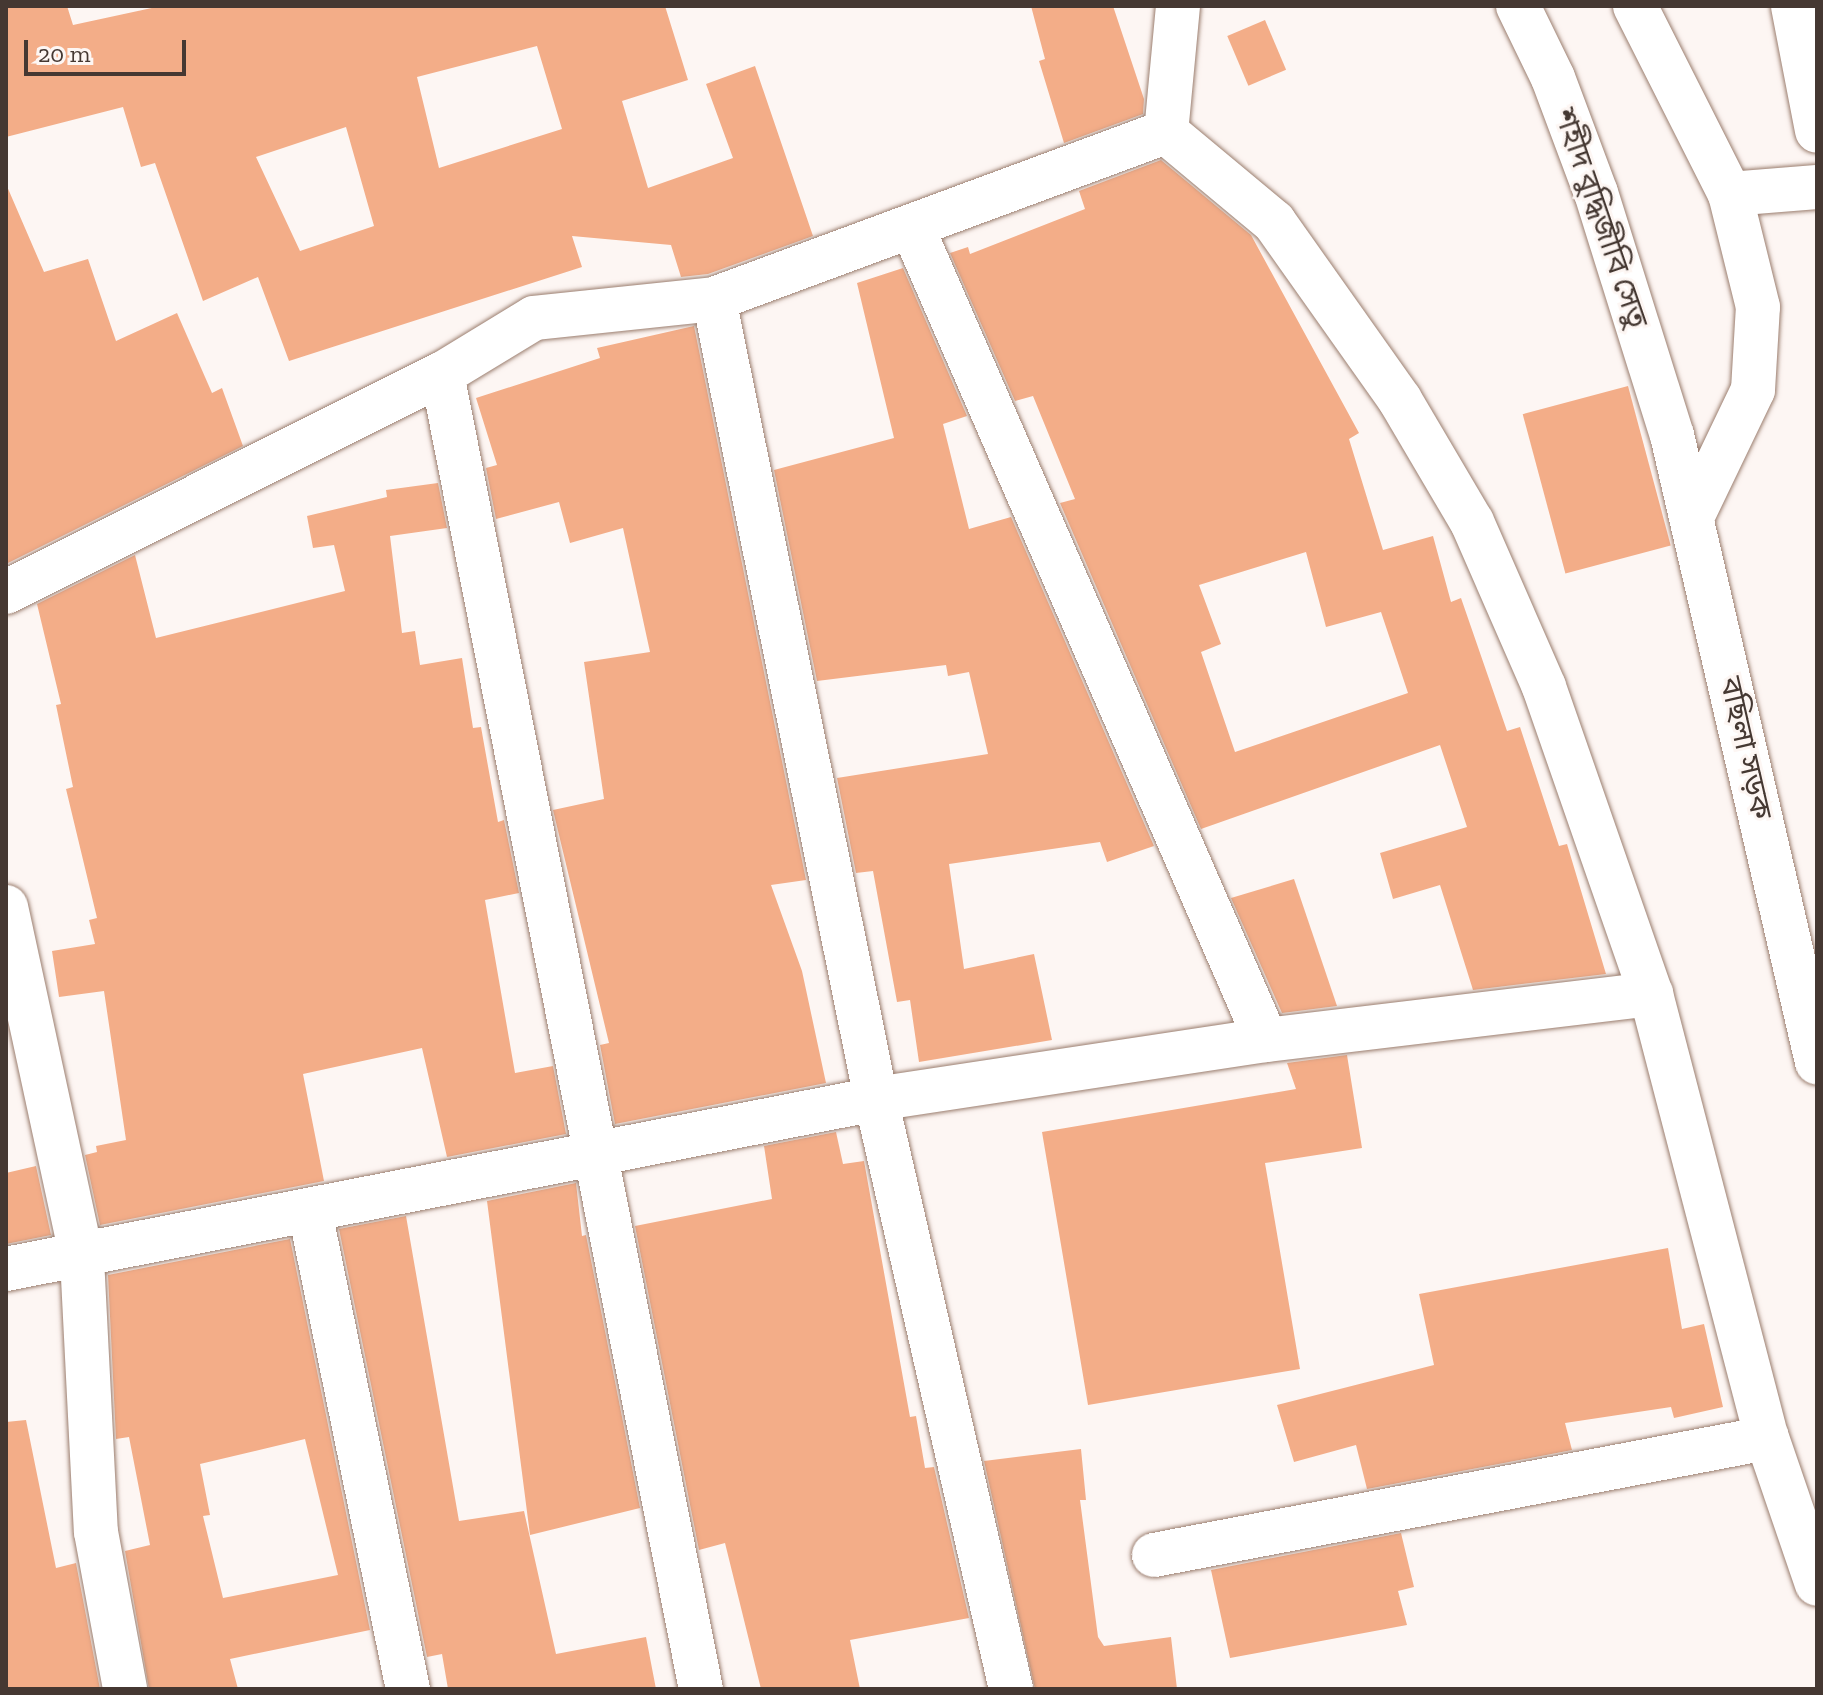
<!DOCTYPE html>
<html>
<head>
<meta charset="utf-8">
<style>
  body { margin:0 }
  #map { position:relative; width:1823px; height:1695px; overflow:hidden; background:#fdf6f3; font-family:"Zilla Slab","Noto Sans Bengali",serif }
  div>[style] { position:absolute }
  .building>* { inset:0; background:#f3ad88; transform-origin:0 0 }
  .roads { filter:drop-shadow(0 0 2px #9b7e6f) drop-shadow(0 0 2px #9b7e6f) }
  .minor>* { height:44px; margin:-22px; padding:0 22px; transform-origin:22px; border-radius:22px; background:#fff }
  .secondary>* { height:44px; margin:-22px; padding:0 22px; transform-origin:22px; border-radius:22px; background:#fff }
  span { translate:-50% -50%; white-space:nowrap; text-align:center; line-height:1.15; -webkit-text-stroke:6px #fdf6f3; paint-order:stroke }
  .street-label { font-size:30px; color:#453832 }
  .frame { position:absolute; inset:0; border:8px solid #453832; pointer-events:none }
  .scale { position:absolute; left:24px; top:40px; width:162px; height:36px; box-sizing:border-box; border:4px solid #453832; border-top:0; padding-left:10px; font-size:24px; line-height:28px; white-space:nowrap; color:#453832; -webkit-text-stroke:6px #fdf6f3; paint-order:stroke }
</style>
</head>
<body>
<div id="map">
  <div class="building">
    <div style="clip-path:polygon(evenodd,6px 6px,67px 6px,73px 25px,161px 6px,665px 6px,688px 80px,622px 101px,648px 188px,733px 158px,706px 84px,755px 66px,813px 236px,708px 274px,681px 277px,671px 245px,572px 236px,582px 267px,289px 361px,258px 277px,203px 301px,155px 163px,141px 167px,123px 107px,6px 137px,6px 6px,537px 46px,562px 129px,439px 168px,417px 77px,537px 46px,6px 6px,346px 127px,374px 226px,300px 251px,256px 157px,346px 127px)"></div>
    <div style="clip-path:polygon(1031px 6px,1113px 6px,1144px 99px,1143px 114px,1064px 143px,1039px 61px,1045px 59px)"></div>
    <div style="left:1265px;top:20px;width:54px;height:41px;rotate:67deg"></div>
    <div style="clip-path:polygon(evenodd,1161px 160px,1251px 235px,1359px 433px,1349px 439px,1383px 550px,1433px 536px,1451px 602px,1461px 598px,1507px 731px,1520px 727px,1559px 846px,1567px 844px,1606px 974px,1473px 990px,1440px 885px,1393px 899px,1380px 853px,1467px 827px,1440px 745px,1201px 829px,1060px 503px,1075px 499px,1033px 396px,1015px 401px,950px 253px,968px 247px,970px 254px,1085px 209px,1079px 191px,1161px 160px,1306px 552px,1326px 627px,1381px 612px,1408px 693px,1235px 752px,1201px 652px,1221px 644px,1199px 585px,1306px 552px)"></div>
    <div style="clip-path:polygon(6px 184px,44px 272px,88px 259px,116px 341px,177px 313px,212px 393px,222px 388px,243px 446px,6px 564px)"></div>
    <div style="clip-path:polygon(903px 268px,967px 416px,943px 424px,969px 529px,1011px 517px,1154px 846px,1107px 862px,1100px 842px,949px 864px,964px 969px,1034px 954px,1052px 1040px,919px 1062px,910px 1000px,897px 1002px,873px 871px,856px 873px,837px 778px,988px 754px,969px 672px,948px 676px,946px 665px,817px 681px,774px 470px,894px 438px,857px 283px)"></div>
    <div style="clip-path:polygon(694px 326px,806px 880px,771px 885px,802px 971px,826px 1083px,615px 1124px,600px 1045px,609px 1043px,553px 810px,604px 799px,584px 662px,650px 652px,623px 528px,570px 543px,559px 502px,496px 519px,486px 468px,497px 465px,476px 398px,600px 358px,597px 348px)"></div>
    <div style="left:1628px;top:386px;width:165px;height:109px;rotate:75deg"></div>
    <div style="clip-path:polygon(438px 483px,447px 528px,390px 536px,402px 633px,415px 631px,420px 665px,462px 658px,473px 728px,481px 727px,498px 822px,504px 820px,519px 893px,485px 900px,515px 1073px,553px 1066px,566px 1134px,447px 1157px,422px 1048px,303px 1074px,324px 1181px,100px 1225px,85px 1155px,97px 1152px,96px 1146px,126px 1140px,104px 991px,59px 997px,52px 951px,95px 944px,89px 920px,97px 918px,66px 789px,73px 787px,56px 705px,61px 704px,37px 604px,135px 555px,156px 638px,345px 591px,334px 545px,313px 548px,307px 516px,387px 497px,386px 490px)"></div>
    <div style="clip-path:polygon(1294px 879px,1337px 1006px,1282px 1013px,1231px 898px)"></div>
    <div style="clip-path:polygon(1347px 1055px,1362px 1148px,1265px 1163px,1300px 1369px,1088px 1405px,1042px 1132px,1296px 1089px,1287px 1063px)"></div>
    <div style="clip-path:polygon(836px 1132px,843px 1164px,864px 1161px,910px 1417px,916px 1416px,925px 1468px,934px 1467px,969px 1618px,850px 1640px,860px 1689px,761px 1689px,725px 1543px,699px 1550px,635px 1226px,772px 1199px,764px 1146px)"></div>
    <div style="clip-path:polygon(36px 1166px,51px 1235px,6px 1244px,6px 1173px)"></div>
    <div style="clip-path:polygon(576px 1183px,582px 1236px,586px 1235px,640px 1508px,530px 1535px,487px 1201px)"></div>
    <div style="clip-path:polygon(406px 1216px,459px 1521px,524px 1511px,556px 1654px,646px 1637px,656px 1689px,448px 1689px,442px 1654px,427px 1657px,339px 1229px)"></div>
    <div style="clip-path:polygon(evenodd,290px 1239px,370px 1630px,230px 1659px,238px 1689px,149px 1689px,125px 1551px,150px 1545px,129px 1437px,116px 1439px,108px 1275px,290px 1239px,305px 1439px,338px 1575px,223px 1598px,203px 1516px,210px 1515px,200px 1464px,305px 1439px)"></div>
    <div style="clip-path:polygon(1668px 1248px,1682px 1329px,1704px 1324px,1723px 1407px,1674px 1418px,1671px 1407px,1565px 1423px,1572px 1450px,1367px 1489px,1356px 1445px,1294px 1462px,1277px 1405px,1434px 1365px,1419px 1294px)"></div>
    <div style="clip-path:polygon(26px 1420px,56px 1568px,76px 1563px,100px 1689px,6px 1689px,6px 1422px)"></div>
    <div style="clip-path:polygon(1081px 1449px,1086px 1500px,1080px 1500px,1098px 1637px,1104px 1646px,1171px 1637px,1177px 1689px,1035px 1689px,984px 1461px)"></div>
    <div style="clip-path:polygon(1401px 1533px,1414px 1587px,1398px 1591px,1407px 1625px,1230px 1658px,1211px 1570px)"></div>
  </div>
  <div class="roads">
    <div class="minor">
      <div style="left:1178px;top:6px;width:127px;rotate:95.4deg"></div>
      <div style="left:1166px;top:132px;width:141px;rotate:39.8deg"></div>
      <div style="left:1274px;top:222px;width:218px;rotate:54.7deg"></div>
      <div style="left:1400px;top:400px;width:142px;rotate:59.5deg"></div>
      <div style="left:1472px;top:522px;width:180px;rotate:66.4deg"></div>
      <div style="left:1544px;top:687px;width:325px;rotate:70.8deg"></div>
      <div style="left:1651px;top:994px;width:459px;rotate:75.4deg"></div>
      <div style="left:1767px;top:1438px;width:154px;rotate:71.1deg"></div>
      <div style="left:1635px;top:6px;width:211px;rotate:63.2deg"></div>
      <div style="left:1730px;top:194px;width:87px;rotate:-4.6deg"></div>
      <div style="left:1793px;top:6px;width:127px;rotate:79.1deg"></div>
      <div style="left:913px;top:229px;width:884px;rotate:66.48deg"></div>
      <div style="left:714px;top:299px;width:816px;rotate:78.55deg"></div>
      <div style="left:876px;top:1099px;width:605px;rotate:77.11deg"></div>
      <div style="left:442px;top:374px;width:1340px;rotate:78.86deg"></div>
      <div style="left:1693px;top:515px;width:139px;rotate:-64.4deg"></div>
      <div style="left:1753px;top:390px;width:83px;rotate:-86.6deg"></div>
      <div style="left:1758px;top:307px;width:116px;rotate:-103.9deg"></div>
      <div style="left:6px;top:592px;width:487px;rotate:-26.6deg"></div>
      <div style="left:442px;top:374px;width:108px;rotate:-31.3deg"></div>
      <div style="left:534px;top:318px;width:181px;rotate:-6deg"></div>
      <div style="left:714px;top:299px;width:482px;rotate:-20.3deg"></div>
      <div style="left:6px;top:907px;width:359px;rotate:77.8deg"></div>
      <div style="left:82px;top:1258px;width:274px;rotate:87.1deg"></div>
      <div style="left:96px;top:1532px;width:160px;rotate:79.5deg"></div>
      <div style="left:310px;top:1212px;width:487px;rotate:78.4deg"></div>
      <div style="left:6px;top:1269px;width:886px;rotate:-11.06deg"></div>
      <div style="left:876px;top:1099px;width:394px;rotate:-8.6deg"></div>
      <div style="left:1266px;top:1040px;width:388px;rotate:-6.8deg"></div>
      <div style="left:1154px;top:1555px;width:624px;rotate:-10.81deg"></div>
    </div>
    <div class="secondary">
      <div style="left:1518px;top:6px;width:80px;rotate:64.1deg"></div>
      <div style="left:1553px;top:78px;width:123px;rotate:69.5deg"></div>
      <div style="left:1596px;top:193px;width:254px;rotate:72.6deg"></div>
      <div style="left:1672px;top:435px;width:644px;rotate:76.98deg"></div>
    </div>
  </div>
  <div class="street-label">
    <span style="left:1601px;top:218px;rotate:71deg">শহীদ বুদ্ধিজীবি সেতু</span>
    <span style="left:1746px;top:748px;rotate:77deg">বছিলা সড়ক</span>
  </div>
  <div class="frame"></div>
  <div class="scale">20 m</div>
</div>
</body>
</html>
